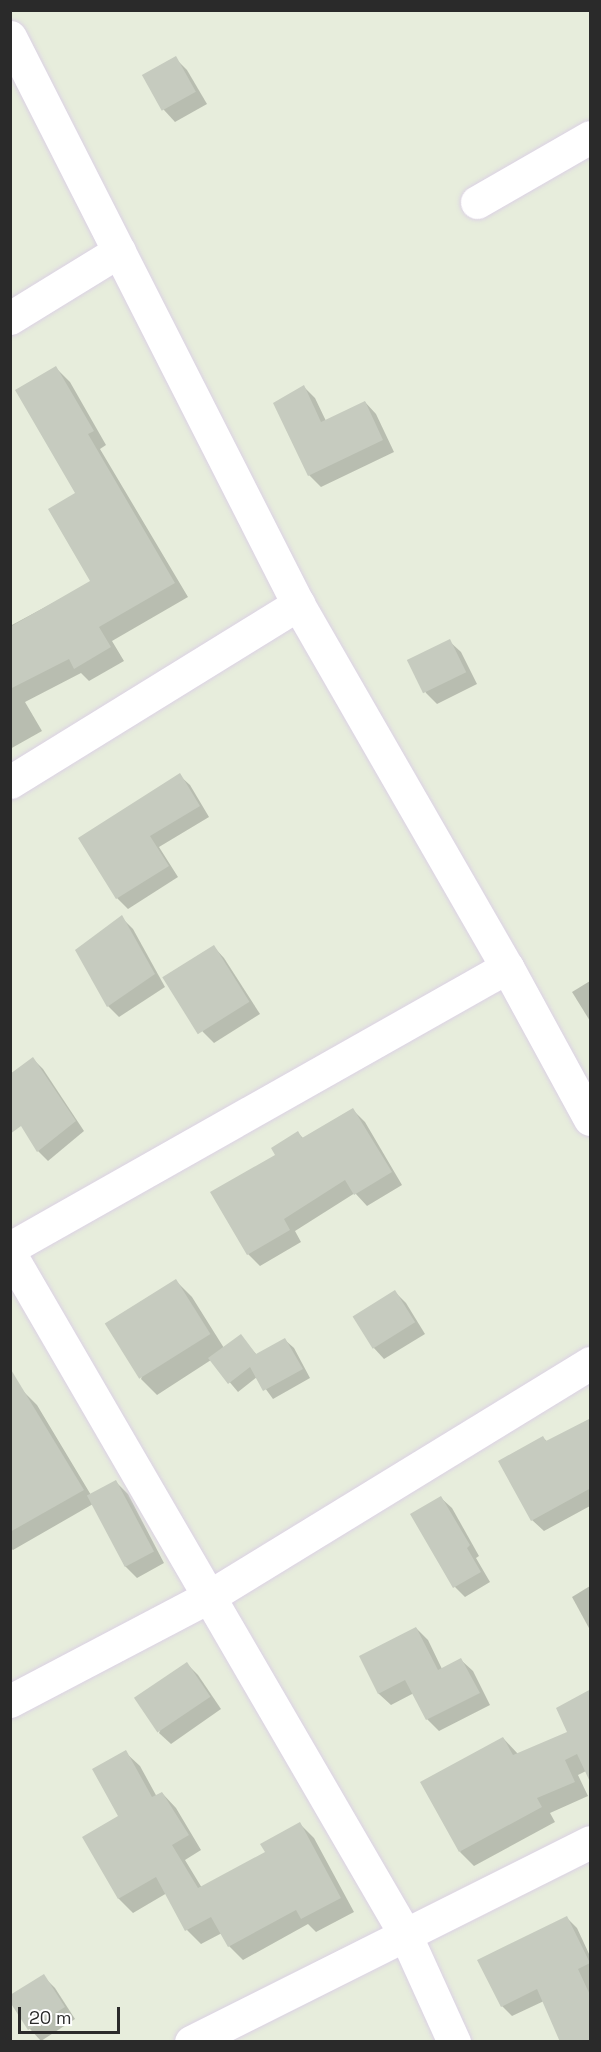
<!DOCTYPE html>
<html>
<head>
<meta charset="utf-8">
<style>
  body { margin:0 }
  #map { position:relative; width:601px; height:2052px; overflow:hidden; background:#e7eddc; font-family:"Space Grotesk",sans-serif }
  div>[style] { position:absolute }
  .shadow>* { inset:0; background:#0003 }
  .building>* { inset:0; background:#c6cbbf; transform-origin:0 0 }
  .roads { filter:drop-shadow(0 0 2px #dbd1e4) drop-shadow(0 0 2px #dbd1e4) }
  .minor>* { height:33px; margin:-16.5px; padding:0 16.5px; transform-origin:16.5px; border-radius:16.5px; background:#fff }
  span { translate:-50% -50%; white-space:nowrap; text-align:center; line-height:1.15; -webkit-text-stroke:5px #fff; paint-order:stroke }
  .frame { position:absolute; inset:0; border:12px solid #2a2a2a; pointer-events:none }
  .scale { position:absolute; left:18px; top:2007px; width:102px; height:27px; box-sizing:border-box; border:3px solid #2a2a2a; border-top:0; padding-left:8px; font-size:18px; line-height:21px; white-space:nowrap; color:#2a2a2a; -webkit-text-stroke:4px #fff; paint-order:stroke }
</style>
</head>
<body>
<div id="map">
  <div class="shadow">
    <div style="clip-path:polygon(175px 58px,187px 70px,207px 104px,175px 122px,164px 110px,145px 77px)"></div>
    <div style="clip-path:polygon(56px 368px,70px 382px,106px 445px,100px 449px,188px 597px,112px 641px,124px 661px,89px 681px,81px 673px,25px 702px,42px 731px,10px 749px,10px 626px,92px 582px)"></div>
    <div style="clip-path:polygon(304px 387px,315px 398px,326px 421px,365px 402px,376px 414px,394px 452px,321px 487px,309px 475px)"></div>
    <div style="clip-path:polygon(449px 641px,461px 652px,477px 684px,437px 704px,426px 693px,410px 661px)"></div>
    <div style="clip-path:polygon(179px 775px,190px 785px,209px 817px,159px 847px,178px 877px,128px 909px,117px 898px,80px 839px)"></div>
    <div style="clip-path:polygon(121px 917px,133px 929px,165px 987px,119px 1017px,108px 1006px)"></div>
    <div style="clip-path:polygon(214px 947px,224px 958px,260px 1014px,214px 1043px,203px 1032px,165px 978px)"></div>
    <div style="clip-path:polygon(590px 981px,590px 1021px,572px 992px)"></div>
    <div style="clip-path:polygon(33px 1059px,43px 1069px,84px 1131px,48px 1161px,38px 1151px,13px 1110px)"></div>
    <div style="clip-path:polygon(353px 1110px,365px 1122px,402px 1185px,367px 1206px,355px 1193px,295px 1231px,301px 1242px,260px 1266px,248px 1254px,277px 1155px,298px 1133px,304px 1139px)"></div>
    <div style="clip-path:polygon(176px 1281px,192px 1297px,224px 1348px,240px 1336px,257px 1355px,285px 1340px,294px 1348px,310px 1378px,273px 1399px,257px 1377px,238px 1392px,211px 1360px,157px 1395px,141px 1379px)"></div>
    <div style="clip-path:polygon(395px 1292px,406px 1303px,425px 1334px,384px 1359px,373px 1347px)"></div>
    <div style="clip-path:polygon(24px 1392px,37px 1405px,91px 1495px,116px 1482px,128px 1494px,164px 1563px,137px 1578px,125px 1566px,93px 1504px,13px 1550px,10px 1548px,10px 1401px)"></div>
    <div style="clip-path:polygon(590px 1419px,590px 1506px,544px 1531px,532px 1520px,543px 1438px,548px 1442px)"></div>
    <div style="clip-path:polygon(441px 1498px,452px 1508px,479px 1556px,476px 1558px,490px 1582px,465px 1597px,455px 1587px)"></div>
    <div style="clip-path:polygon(590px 1586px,590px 1630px,572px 1597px)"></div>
    <div style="clip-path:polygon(416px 1628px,428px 1640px,442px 1669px,461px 1660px,473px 1671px,490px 1705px,439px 1731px,427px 1719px,414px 1693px,391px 1705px,379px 1694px,361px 1657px)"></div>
    <div style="clip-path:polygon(187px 1664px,198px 1675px,221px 1709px,171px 1744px,159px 1733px)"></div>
    <div style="clip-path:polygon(569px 1733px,590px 1769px,578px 1775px,588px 1796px,550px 1813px,555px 1822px,474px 1866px,460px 1852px,503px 1738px,518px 1754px)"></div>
    <div style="clip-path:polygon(125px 1752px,140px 1766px,157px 1797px,162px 1793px,176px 1808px,201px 1850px,185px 1860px,202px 1888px,267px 1853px,300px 1824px,314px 1838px,354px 1912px,316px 1932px,308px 1924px,243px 1960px,229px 1946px,222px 1933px,201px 1944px,187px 1930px,167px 1893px,133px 1913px,119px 1899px,84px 1837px,121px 1816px)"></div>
    <div style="clip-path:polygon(566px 1917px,577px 1928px,590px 1956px,590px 2042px,544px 2001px,512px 2016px,502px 2006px)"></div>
    <div style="clip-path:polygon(43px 1976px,55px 1988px,75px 2019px,41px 2041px,30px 2029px,10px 1999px)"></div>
  </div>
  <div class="building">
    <div style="left:176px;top:56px;width:41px;height:39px;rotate:61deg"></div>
    <div style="clip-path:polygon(56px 366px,94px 431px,88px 434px,175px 583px,99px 627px,111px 647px,74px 669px,69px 659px,10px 689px,10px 627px,90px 581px,48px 509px,75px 493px,15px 390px)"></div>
    <div style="clip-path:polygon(304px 385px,321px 422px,365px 401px,383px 440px,308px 476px,273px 403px)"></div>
    <div style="left:450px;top:639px;width:37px;height:48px;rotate:64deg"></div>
    <div style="clip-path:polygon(180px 773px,200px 806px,150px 836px,169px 866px,116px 899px,78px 838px)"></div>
    <div style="clip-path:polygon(122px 915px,155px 974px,107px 1007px,75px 950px)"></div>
    <div style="left:214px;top:945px;width:67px;height:61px;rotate:58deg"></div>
    <div style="clip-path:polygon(33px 1057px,76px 1121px,37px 1152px,21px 1126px,10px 1134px,10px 1074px)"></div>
    <div style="clip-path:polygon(353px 1108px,392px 1172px,354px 1195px,345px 1180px,284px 1219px,290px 1230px,247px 1255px,210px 1192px,275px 1155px,271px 1148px,298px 1131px,302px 1138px)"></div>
    <div style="left:176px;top:1279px;width:65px;height:84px;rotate:58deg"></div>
    <div style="left:395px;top:1290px;width:38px;height:50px;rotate:58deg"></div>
    <div style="clip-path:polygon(241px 1334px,256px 1354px,285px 1338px,303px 1369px,263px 1391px,250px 1367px,228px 1384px,208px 1358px)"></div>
    <div style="clip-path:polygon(10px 1368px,84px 1490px,10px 1532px)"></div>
    <div style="clip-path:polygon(591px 1418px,591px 1488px,531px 1521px,498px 1461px,543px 1436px,546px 1441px)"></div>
    <div style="left:116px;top:1480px;width:81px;height:33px;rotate:62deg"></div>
    <div style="clip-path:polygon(441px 1496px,470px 1545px,467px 1548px,481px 1572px,453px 1588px,410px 1514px)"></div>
    <div style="clip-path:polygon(416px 1627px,438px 1670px,461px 1658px,480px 1693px,426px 1720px,405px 1680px,378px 1694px,359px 1656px)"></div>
    <div style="left:187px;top:1662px;width:42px;height:64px;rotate:56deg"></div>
    <div style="clip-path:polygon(591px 1689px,591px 1784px,577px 1754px,565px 1760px,575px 1782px,537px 1798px,542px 1807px,459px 1852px,420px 1782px,503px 1737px,513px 1755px,567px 1732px,556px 1708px)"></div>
    <div style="clip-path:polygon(126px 1750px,152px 1797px,162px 1792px,189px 1835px,172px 1845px,198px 1888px,265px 1852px,260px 1844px,300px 1822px,341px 1898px,301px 1919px,296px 1910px,228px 1947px,211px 1917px,185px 1931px,156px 1877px,118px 1899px,82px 1837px,118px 1816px,92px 1769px)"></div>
    <div style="clip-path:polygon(567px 1916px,590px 1963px,578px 1969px,591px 1997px,591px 2042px,560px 2042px,537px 1989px,501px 2007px,477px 1960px)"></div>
    <div style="clip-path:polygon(44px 1974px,65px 2007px,28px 2030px,10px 2002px,10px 1995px)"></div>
  </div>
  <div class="roads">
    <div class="minor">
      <div style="left:10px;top:37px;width:636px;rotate:63.07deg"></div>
      <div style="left:298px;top:604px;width:419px;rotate:60.1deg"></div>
      <div style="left:507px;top:967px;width:173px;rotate:61.4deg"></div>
      <div style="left:477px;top:202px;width:130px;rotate:-29.9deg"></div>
      <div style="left:10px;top:318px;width:128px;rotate:-31.6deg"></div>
      <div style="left:10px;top:782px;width:339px;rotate:-31.7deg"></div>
      <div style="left:10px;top:1248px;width:571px;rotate:-29.48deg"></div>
      <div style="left:10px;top:1254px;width:786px;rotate:59.85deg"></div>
      <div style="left:405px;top:1934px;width:119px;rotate:65.6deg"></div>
      <div style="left:10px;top:1701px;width:226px;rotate:-27.7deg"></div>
      <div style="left:210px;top:1596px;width:446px;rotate:-31.5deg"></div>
      <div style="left:191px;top:2042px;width:446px;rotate:-26.6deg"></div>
    </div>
  </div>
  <div class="frame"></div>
  <div class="scale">20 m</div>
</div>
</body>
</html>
